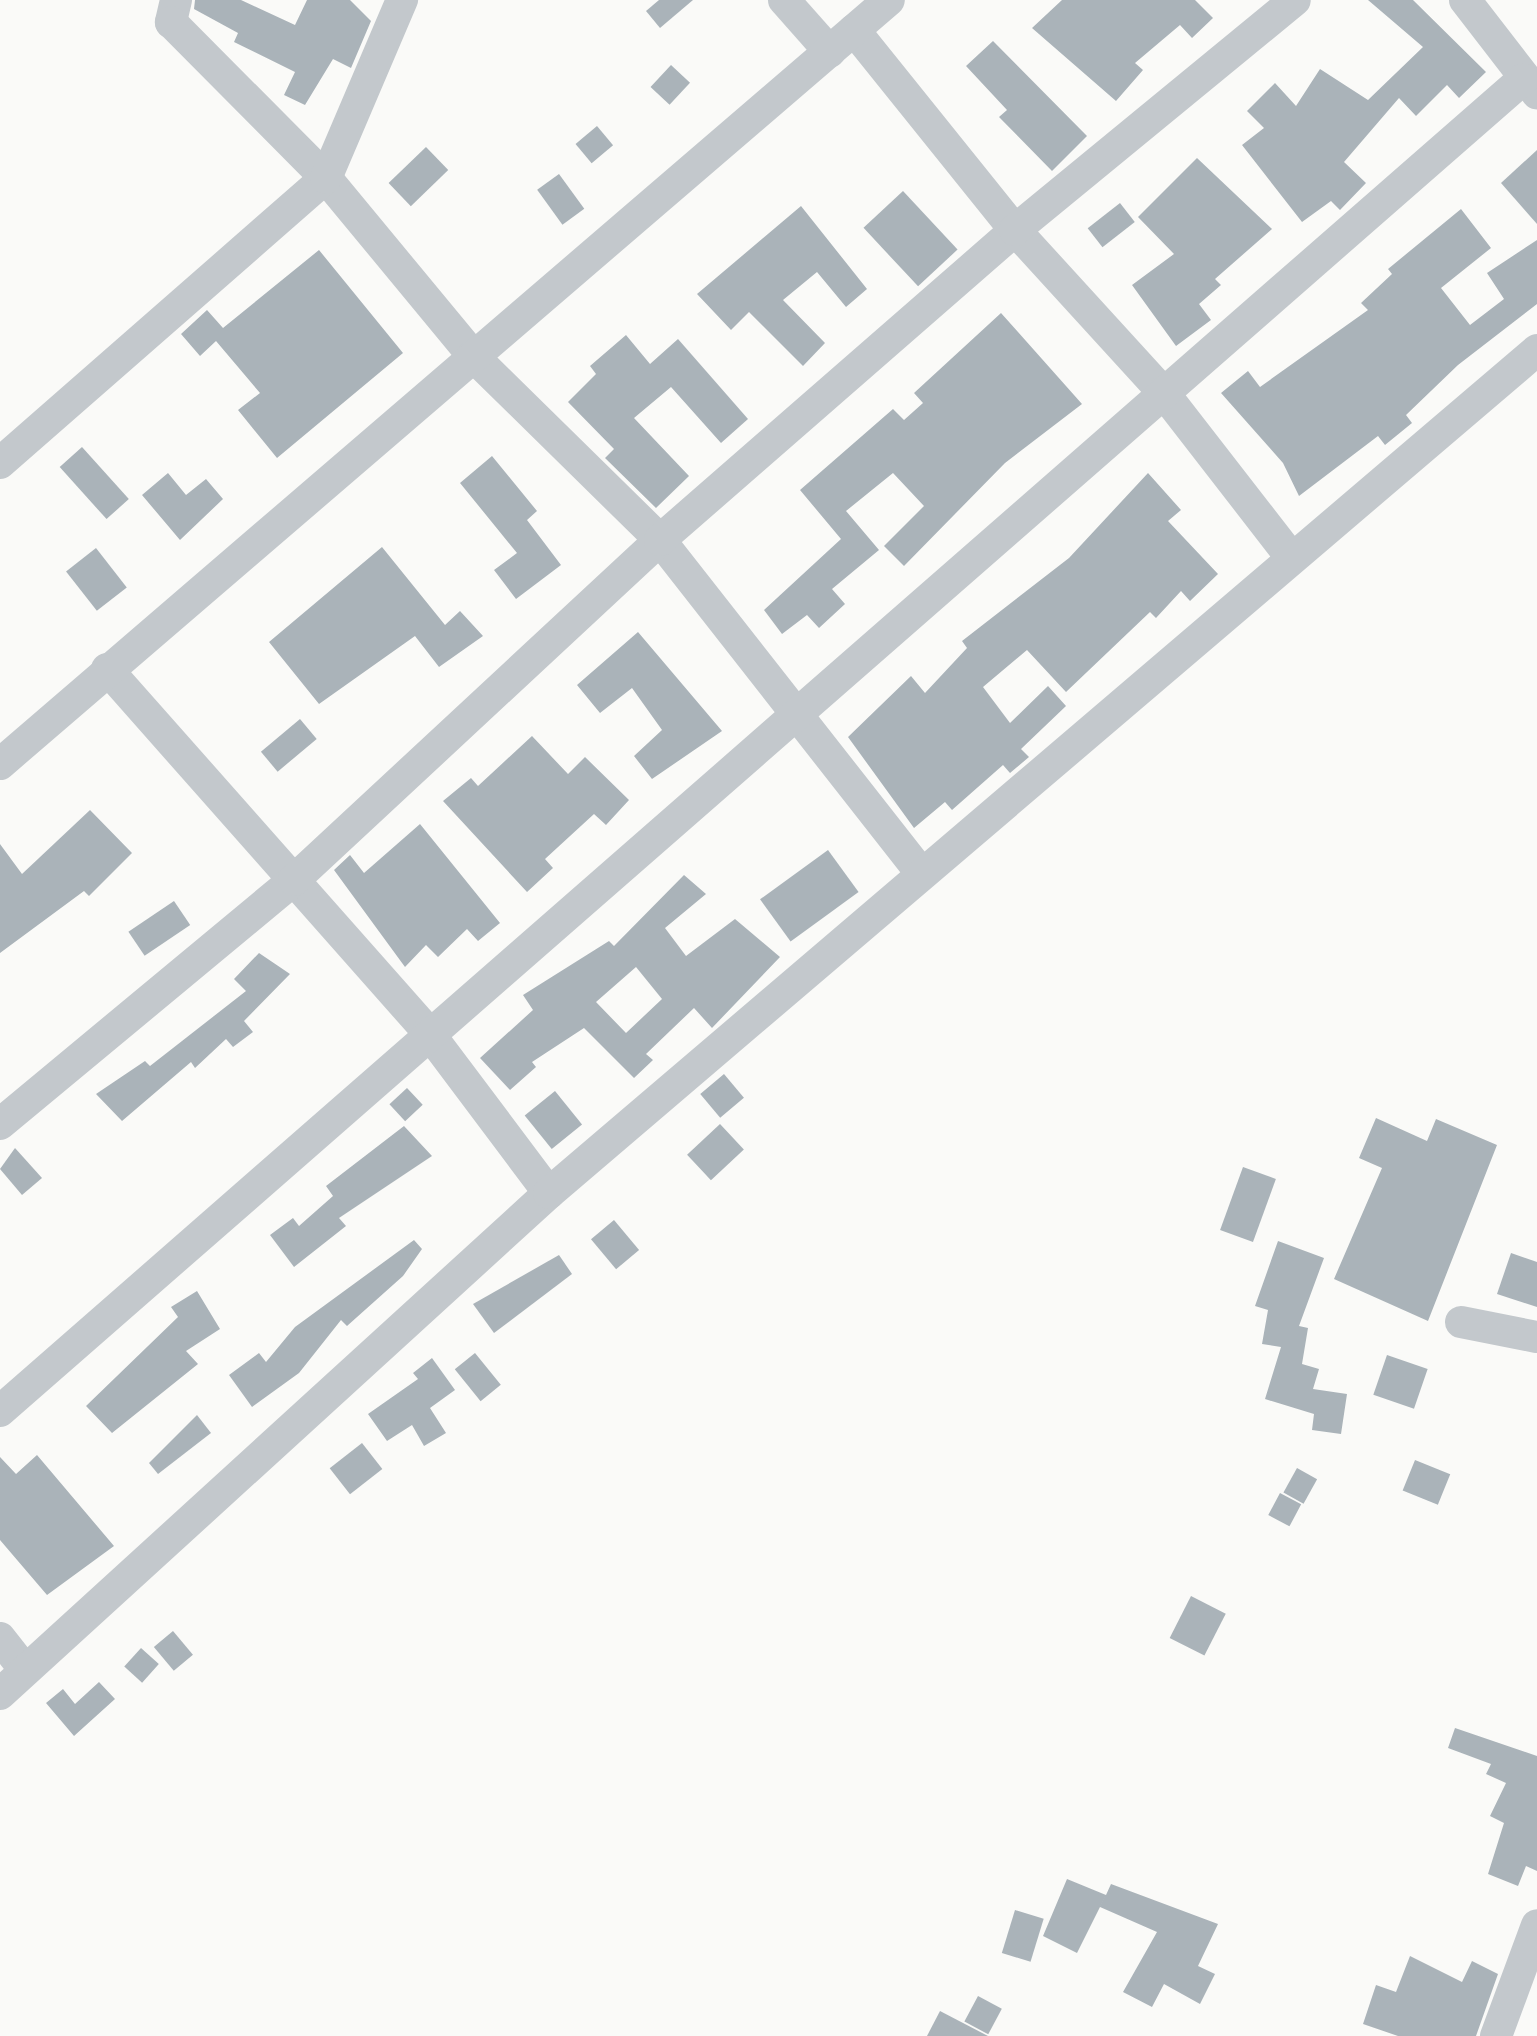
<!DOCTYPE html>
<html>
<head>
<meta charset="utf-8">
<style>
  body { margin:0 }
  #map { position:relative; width:1537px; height:2036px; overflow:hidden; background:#fafaf8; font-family:"Noto Sans",sans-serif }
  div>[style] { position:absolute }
  .building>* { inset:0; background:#aab3b9; transform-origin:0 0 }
  .minor>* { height:32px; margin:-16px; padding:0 16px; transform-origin:16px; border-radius:16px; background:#c3c8cc }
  span { translate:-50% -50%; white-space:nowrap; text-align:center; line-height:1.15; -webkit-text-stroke:10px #fff; paint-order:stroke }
</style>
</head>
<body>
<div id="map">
  <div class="building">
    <div style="clip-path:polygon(195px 0,241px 0,295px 25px,307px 0,350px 0,371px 21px,351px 68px,333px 59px,305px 105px,284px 95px,295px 72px,234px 42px,238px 33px,194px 9px)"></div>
    <div style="clip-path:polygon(659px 0,693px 0,660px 28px,646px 11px)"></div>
    <div style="clip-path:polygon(1062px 0,1195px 0,1213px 18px,1192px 38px,1180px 25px,1135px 63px,1143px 70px,1116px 101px,1032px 28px)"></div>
    <div style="clip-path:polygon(1368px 0,1413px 0,1486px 72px,1459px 98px,1447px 85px,1416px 116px,1399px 98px,1344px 162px,1366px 183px,1340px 210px,1331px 201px,1302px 222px,1242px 145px,1264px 128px,1247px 111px,1275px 83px,1296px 106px,1320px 69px,1368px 100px,1423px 47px)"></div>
    <div style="clip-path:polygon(993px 41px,1087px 136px,1052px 171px,999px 117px,1007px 110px,966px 66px)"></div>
    <div style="left:671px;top:65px;width:26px;height:30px;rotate:43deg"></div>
    <div style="left:597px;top:126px;width:25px;height:28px;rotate:50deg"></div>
    <div style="left:426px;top:147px;width:32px;height:52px;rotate:46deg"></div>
    <div style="clip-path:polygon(1537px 150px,1537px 224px,1501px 183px)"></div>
    <div style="clip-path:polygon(1197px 158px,1272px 229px,1215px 279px,1221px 285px,1199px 304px,1211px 320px,1176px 346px,1132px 285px,1174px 254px,1138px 217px)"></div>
    <div style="left:559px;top:174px;width:43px;height:27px;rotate:54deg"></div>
    <div style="left:903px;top:191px;width:80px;height:54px;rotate:47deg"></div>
    <div style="left:1120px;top:203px;width:24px;height:41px;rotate:52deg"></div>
    <div style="clip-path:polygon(801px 206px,867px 289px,846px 307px,817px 272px,783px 300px,825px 343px,803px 366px,749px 312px,731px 330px,697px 294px)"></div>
    <div style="clip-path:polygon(1461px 209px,1491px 248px,1441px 288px,1470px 325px,1504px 299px,1487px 273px,1537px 240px,1537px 304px,1458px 365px,1406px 415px,1412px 423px,1385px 445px,1378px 436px,1299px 496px,1283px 463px,1221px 393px,1248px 371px,1260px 387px,1368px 310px,1361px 303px,1392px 274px,1388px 269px)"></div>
    <div style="clip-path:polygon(319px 250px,403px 353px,277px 458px,238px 410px,260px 393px,216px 341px,200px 356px,181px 334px,207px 310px,223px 328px)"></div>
    <div style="clip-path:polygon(1001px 313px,1082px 404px,1005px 463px,904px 566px,884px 546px,924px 506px,893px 473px,846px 511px,879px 550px,832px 589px,845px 604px,819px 628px,807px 615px,782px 634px,764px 610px,841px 539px,800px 490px,893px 409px,904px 420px,923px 403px,914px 393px)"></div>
    <div style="clip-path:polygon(626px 335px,650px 364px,678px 339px,748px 419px,721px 443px,671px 387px,634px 418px,689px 476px,656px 508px,605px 458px,614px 449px,568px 402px,596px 374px,590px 366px)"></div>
    <div style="left:82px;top:447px;width:70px;height:30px;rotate:48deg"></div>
    <div style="clip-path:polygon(492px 456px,537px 511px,527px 520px,561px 565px,516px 599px,494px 570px,517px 553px,460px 483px)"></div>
    <div style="clip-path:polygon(168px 473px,186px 495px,206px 479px,223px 499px,180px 540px,142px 495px)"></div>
    <div style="clip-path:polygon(1148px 473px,1181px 510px,1168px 521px,1218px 574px,1190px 601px,1181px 591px,1156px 618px,1150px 612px,1066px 692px,1027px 650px,983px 687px,1010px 723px,1048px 686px,1066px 706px,1021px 749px,1029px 757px,1010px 773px,1003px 765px,952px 810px,945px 802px,914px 828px,848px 737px,911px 676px,925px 693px,967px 648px,962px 641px,1069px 558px)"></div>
    <div style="clip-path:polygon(382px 547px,445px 625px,460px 611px,483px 636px,439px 667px,415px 636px,319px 704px,269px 642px)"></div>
    <div style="left:96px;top:548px;width:50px;height:38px;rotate:52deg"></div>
    <div style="clip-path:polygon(638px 632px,722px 731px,652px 779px,634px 756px,662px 730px,632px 688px,600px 713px,577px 685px)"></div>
    <div style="left:300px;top:719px;width:26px;height:51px;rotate:50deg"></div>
    <div style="clip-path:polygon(532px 736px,568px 774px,585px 757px,629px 800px,606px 825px,594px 814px,545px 859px,553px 868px,527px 892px,443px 801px,471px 778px,478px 786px)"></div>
    <div style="clip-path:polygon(90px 810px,132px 853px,89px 896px,84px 891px,0 953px,0 844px,22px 874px)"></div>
    <div style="clip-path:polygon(420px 824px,500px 923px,478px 941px,467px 929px,438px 957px,426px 945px,405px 967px,334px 870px,350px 855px,364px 873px)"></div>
    <div style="left:828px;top:850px;width:52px;height:84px;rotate:54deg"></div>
    <div style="clip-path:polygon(evenodd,684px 875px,706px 894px,665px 928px,686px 956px,735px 919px,780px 957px,712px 1028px,694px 1008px,646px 1054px,653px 1060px,634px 1078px,584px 1028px,532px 1062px,536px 1067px,510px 1090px,480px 1058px,533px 1010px,523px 995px,609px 941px,614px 946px,684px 875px,636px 967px,662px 999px,626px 1033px,596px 1002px,636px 967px)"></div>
    <div style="left:174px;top:901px;width:29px;height:55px;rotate:56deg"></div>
    <div style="clip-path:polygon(259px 953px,290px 974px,244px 1021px,253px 1032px,233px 1047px,226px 1039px,195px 1068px,191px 1062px,122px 1121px,96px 1094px,145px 1061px,150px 1066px,246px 991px,234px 979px)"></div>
    <div style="left:724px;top:1074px;width:31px;height:31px;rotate:50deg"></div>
    <div style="left:407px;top:1088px;width:23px;height:24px;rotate:47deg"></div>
    <div style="left:555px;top:1091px;width:43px;height:39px;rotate:51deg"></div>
    <div style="clip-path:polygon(1376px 1118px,1427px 1141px,1436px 1119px,1497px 1145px,1428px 1321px,1334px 1279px,1382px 1168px,1359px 1158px)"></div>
    <div style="left:720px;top:1124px;width:35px;height:45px;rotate:47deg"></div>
    <div style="clip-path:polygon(404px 1126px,432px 1156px,339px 1218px,346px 1226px,294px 1267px,270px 1235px,293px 1218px,299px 1226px,333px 1196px,326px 1186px)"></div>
    <div style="clip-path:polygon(15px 1148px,42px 1178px,22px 1195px,0 1169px)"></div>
    <div style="left:1243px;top:1167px;width:35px;height:67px;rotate:20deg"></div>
    <div style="left:614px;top:1220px;width:39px;height:30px;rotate:50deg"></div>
    <div style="clip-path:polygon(414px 1240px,422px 1249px,403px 1276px,347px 1326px,341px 1320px,299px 1373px,252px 1407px,229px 1375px,259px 1353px,266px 1362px,295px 1327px)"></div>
    <div style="clip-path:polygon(1278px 1241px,1324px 1258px,1299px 1326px,1308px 1328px,1302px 1364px,1319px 1369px,1313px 1389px,1347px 1394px,1341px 1434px,1312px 1430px,1314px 1414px,1265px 1399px,1281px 1347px,1262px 1344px,1268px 1310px,1255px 1306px)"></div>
    <div style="clip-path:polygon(1511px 1253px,1537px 1262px,1537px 1307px,1497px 1294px)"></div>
    <div style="clip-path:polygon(559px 1255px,572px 1274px,494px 1333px,473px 1304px)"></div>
    <div style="clip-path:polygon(197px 1291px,220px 1329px,186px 1351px,198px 1364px,112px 1433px,86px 1406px,178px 1317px,171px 1307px)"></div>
    <div style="left:475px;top:1353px;width:41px;height:26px;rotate:51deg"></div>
    <div style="left:1387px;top:1355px;width:43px;height:42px;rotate:19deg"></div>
    <div style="clip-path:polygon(432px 1358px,455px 1390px,430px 1408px,446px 1433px,424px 1446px,412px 1425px,387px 1441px,368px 1414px,418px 1379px,413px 1373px)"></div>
    <div style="clip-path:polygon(197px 1415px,211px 1433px,158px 1474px,149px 1463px)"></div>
    <div style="left:362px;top:1443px;width:33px;height:41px;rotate:52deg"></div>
    <div style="clip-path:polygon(37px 1455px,114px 1546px,47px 1595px,0 1540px,0 1457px,16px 1474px)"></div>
    <div style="left:1415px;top:1460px;width:38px;height:33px;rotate:22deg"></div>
    <div style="left:1297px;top:1468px;width:23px;height:28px;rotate:29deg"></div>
    <div style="left:1280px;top:1493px;width:24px;height:25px;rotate:28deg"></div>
    <div style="left:1191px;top:1596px;width:39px;height:47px;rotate:27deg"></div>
    <div style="left:173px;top:1631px;width:31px;height:25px;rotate:50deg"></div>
    <div style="left:141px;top:1648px;width:24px;height:25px;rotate:42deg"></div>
    <div style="clip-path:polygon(99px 1682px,115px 1699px,74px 1736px,46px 1703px,63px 1689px,75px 1704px)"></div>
    <div style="clip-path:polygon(1455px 1728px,1537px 1756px,1537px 1871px,1526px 1866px,1518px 1886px,1488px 1874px,1504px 1823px,1490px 1816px,1506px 1783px,1486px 1774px,1491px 1764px,1448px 1748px)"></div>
    <div style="clip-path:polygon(1067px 1879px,1106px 1895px,1111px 1884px,1218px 1924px,1198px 1966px,1215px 1974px,1200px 2004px,1164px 1984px,1152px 2007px,1123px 1992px,1157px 1932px,1100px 1907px,1106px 1895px,1077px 1953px,1043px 1936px)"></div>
    <div style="left:1015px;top:1910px;width:30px;height:45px;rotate:17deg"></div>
    <div style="clip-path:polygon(1410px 1956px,1462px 1982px,1472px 1961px,1498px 1974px,1476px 2036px,1398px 2036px,1363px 2024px,1376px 1985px,1396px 1992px)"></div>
    <div style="left:978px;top:1996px;width:27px;height:29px;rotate:28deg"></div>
    <div style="clip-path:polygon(940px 2011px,988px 2036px,927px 2036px)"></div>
  </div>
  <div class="minor">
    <div style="left:176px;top:0;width:23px;rotate:103deg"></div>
    <div style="left:171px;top:22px;width:220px;rotate:45.2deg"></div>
    <div style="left:326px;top:178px;width:231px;rotate:50.4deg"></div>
    <div style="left:473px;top:356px;width:262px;rotate:44.5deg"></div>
    <div style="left:660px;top:540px;width:424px;rotate:51.9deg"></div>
    <div style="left:784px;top:0;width:69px;rotate:48.5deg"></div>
    <div style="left:1465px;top:0;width:118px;rotate:52.3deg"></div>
    <div style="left:854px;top:30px;width:257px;rotate:51.2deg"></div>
    <div style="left:1015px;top:230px;width:219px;rotate:47.6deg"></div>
    <div style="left:1163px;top:392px;width:207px;rotate:52.2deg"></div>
    <div style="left:0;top:463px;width:433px;rotate:-41.2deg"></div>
    <div style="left:326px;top:178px;width:194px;rotate:-66.9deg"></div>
    <div style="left:107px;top:669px;width:485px;rotate:48.5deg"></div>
    <div style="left:428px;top:1032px;width:201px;rotate:53.1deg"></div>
    <div style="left:0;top:764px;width:1172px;rotate:-40.68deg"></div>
    <div style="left:0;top:1124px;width:382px;rotate:-39.7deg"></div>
    <div style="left:294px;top:880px;width:500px;rotate:-42.9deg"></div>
    <div style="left:660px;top:540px;width:471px;rotate:-41.1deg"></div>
    <div style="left:1015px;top:230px;width:362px;rotate:-39.4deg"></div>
    <div style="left:1461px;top:1322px;width:77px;rotate:11.2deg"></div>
    <div style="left:0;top:1411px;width:2023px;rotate:-41.17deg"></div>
    <div style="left:0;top:1638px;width:37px;rotate:52deg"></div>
    <div style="left:0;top:1694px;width:743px;rotate:-42.38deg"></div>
    <div style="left:549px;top:1193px;width:1299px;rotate:-40.47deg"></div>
    <div style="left:1496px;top:2036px;width:118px;rotate:-69.7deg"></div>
  </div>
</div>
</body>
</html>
